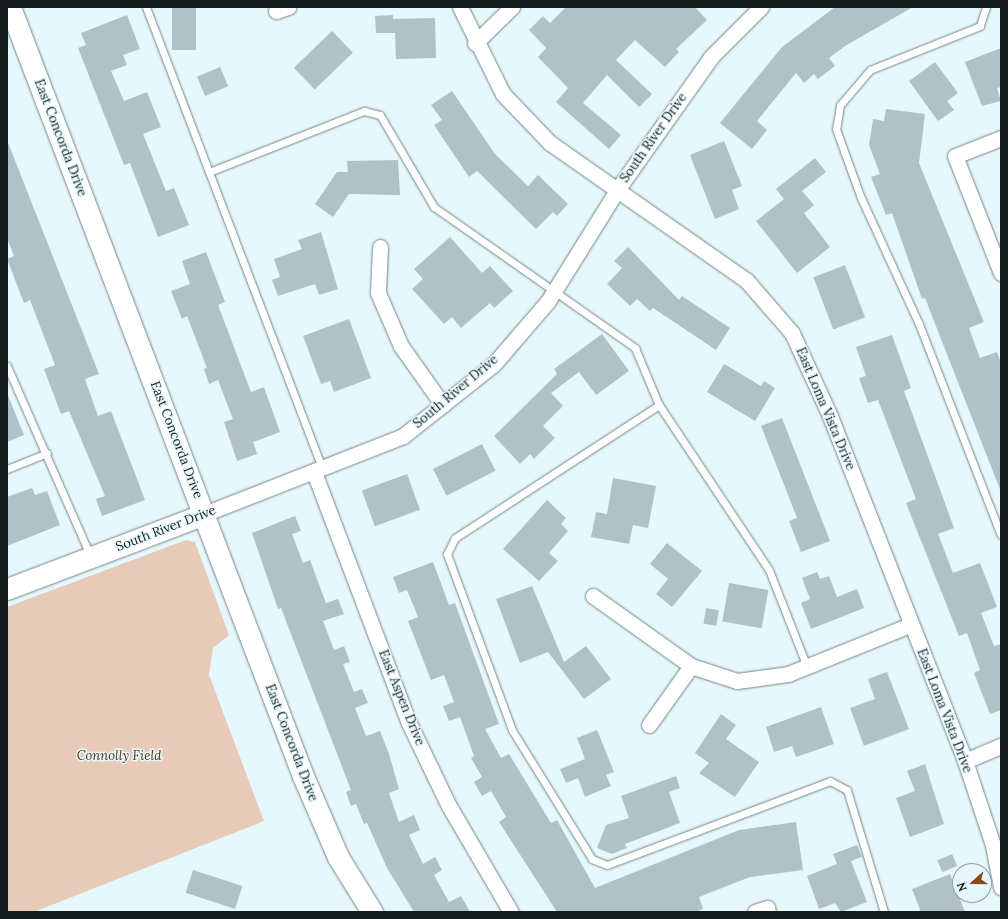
<!DOCTYPE html>
<html>
<head>
<meta charset="utf-8">
<style>
  body { margin:0 }
  #map { position:relative; width:1008px; height:919px; overflow:hidden; background:#e6f8fc; font-family:Lora,serif }
  div>[style] { position:absolute }
  .green>* { inset:0; background:#e7cab8 }
  .building>* { inset:0; background:#b1c2c6; transform-origin:0 0 }
  .roads { filter:drop-shadow(0 0 1px #758489) drop-shadow(0 0 1px #758489) }
  .lane>* { height:7px; margin:-3.5px; padding:0 3.5px; transform-origin:3.5px; border-radius:3.5px; background:#fff }
  .street>* { height:15px; margin:-7.5px; padding:0 7.5px; transform-origin:7.5px; border-radius:7.5px; background:#fff }
  .secondary>* { height:21px; margin:-10.5px; padding:0 10.5px; transform-origin:10.5px; border-radius:10.5px; background:#fff }
  span { translate:-50% -50%; white-space:nowrap; text-align:center; line-height:1.15; -webkit-text-stroke:3px #e6f8fc; paint-order:stroke }
  .street-label { font-size:13px; color:#171d1e }
  .park-label { font-size:13px; color:#5c3111; font-style:italic }
  .frame { position:absolute; inset:0; border:8px solid #171d1e; pointer-events:none }
  .north { position:absolute; left:952px; top:863px; width:40px; height:40px; box-sizing:border-box; background:#e6f8fc; border:1px solid #93a0a3; border-radius:50%; rotate:249deg; font-size:11px; font-weight:700; line-height:16px; text-align:center; color:#171d1e }
  .north::after { content:''; display:block; margin:auto; width:14px; height:18px; background:#8b4917; clip-path:polygon(50% 0,100% 100%,50% 72%,0 100%) }
</style>
</head>
<body>
<div id="map">
  <div class="green">
    <div style="clip-path:polygon(186px 540px,195px 542px,229px 635px,213px 648px,209px 675px,264px 821px,34px 912px,7px 912px,7px 607px)"></div>
  </div>
  <div class="building">
    <div style="left:172px;top:7px;width:24px;height:43px"></div>
    <div style="clip-path:polygon(566px 7px,695px 7px,707px 20px,676px 49px,679px 52px,665px 67px,635px 40px,616px 60px,652px 94px,639px 107px,607px 75px,583px 103px,621px 135px,609px 149px,556px 102px,568px 88px,538px 57px,546px 48px,529px 30px,543px 16px,550px 23px)"></div>
    <div style="clip-path:polygon(835px 7px,913px 7px,845px 46px,829px 58px,835px 66px,818px 79px,814px 74px,804px 83px,796px 73px,757px 121px,767px 130px,752px 149px,720px 123px,782px 47px)"></div>
    <div style="clip-path:polygon(127px 15px,140px 49px,123px 55px,127px 65px,111px 71px,124px 101px,147px 92px,161px 127px,143px 134px,166px 191px,174px 188px,189px 225px,158px 237px,130px 163px,124px 165px,78px 48px,86px 45px,81px 33px)"></div>
    <div style="clip-path:polygon(393px 15px,393px 19px,435px 18px,436px 58px,396px 59px,395px 33px,376px 33px,375px 16px)"></div>
    <div style="left:332px;top:31px;width:30px;height:53px;rotate:46deg"></div>
    <div style="clip-path:polygon(1001px 48px,1001px 87px,997px 88px,1001px 101px,982px 106px,965px 62px)"></div>
    <div style="clip-path:polygon(935px 62px,958px 93px,947px 101px,954px 110px,938px 121px,909px 81px)"></div>
    <div style="left:220px;top:67px;width:21px;height:25px;rotate:67deg"></div>
    <div style="clip-path:polygon(452px 91px,495px 154px,528px 186px,538px 175px,568px 204px,557px 216px,553px 212px,536px 229px,477px 171px,469px 177px,434px 125px,442px 120px,431px 105px)"></div>
    <div style="clip-path:polygon(886px 109px,925px 114px,919px 163px,984px 322px,969px 328px,980px 358px,997px 352px,1001px 363px,1001px 492px,925px 298px,922px 299px,892px 213px,886px 215px,871px 177px,880px 174px,869px 145px,873px 119px,884px 121px)"></div>
    <div style="clip-path:polygon(7px 140px,99px 374px,85px 379px,98px 416px,111px 411px,145px 500px,102px 516px,96px 499px,105px 496px,69px 411px,61px 414px,44px 369px,55px 365px,30px 300px,24px 303px,7px 259px,14px 256px,7px 238px)"></div>
    <div style="clip-path:polygon(724px 141px,742px 186px,732px 190px,739px 209px,715px 219px,690px 155px)"></div>
    <div style="clip-path:polygon(815px 158px,826px 172px,802px 191px,814px 205px,804px 213px,830px 247px,797px 273px,756px 221px,784px 199px,776px 189px)"></div>
    <div style="clip-path:polygon(398px 160px,400px 195px,349px 194px,333px 217px,315px 204px,337px 172px,348px 172px,347px 161px)"></div>
    <div style="clip-path:polygon(321px 232px,338px 289px,319px 295px,315px 284px,278px 296px,272px 280px,280px 277px,274px 259px,302px 249px,298px 240px)"></div>
    <div style="clip-path:polygon(450px 237px,482px 273px,490px 266px,513px 291px,494px 308px,490px 303px,461px 328px,452px 317px,444px 324px,412px 289px,423px 279px,414px 269px)"></div>
    <div style="clip-path:polygon(628px 247px,679px 300px,682px 296px,730px 328px,716px 350px,653px 308px,650px 311px,637px 299px,630px 306px,607px 284px,622px 268px,614px 261px)"></div>
    <div style="clip-path:polygon(206px 252px,225px 302px,218px 305px,251px 392px,264px 387px,280px 432px,253px 442px,257px 454px,237px 461px,224px 422px,233px 419px,218px 380px,209px 384px,204px 369px,207px 368px,187px 316px,182px 319px,171px 291px,190px 284px,182px 261px)"></div>
    <div style="left:845px;top:265px;width:56px;height:34px;rotate:69deg"></div>
    <div style="clip-path:polygon(349px 319px,371px 378px,334px 392px,330px 381px,321px 384px,303px 336px)"></div>
    <div style="clip-path:polygon(602px 334px,629px 371px,596px 395px,579px 372px,551px 393px,563px 406px,543px 426px,555px 438px,534px 459px,530px 454px,520px 464px,494px 436px,557px 374px,554px 369px)"></div>
    <div style="clip-path:polygon(892px 335px,911px 388px,904px 391px,954px 528px,938px 534px,953px 573px,980px 563px,997px 607px,981px 613px,994px 646px,1001px 644px,1001px 710px,990px 714px,974px 673px,980px 670px,967px 633px,959px 636px,906px 503px,916px 499px,878px 400px,868px 403px,859px 378px,866px 376px,856px 347px)"></div>
    <div style="clip-path:polygon(724px 364px,761px 386px,764px 381px,775px 388px,755px 421px,707px 392px)"></div>
    <div style="clip-path:polygon(7px 393px,24px 435px,7px 442px)"></div>
    <div style="clip-path:polygon(782px 418px,830px 541px,801px 552px,789px 521px,797px 518px,761px 426px)"></div>
    <div style="left:482px;top:444px;width:30px;height:55px;rotate:63deg"></div>
    <div style="left:407px;top:474px;width:38px;height:48px;rotate:70deg"></div>
    <div style="clip-path:polygon(613px 478px,656px 486px,648px 528px,633px 525px,629px 544px,591px 537px,596px 512px,607px 514px)"></div>
    <div style="clip-path:polygon(32px 488px,35px 495px,47px 491px,60px 525px,7px 546px,7px 497px)"></div>
    <div style="clip-path:polygon(547px 500px,566px 518px,561px 524px,568px 531px,549px 553px,558px 561px,539px 581px,503px 549px)"></div>
    <div style="clip-path:polygon(295px 516px,301px 531px,292px 534px,303px 563px,310px 560px,326px 603px,338px 599px,344px 614px,323px 621px,334px 650px,344px 646px,350px 662px,343px 664px,354px 692px,362px 689px,368px 703px,355px 708px,366px 736px,380px 731px,389px 754px,399px 789px,389px 793px,399px 822px,414px 815px,420px 830px,409px 835px,423px 864px,435px 857px,442px 870px,434px 875px,449px 902px,461px 896px,470px 912px,414px 912px,387px 868px,367px 823px,364px 824px,356px 804px,351px 806px,346px 792px,351px 790px,281px 608px,278px 609px,252px 533px)"></div>
    <div style="clip-path:polygon(667px 543px,702px 571px,672px 607px,656px 594px,668px 579px,650px 564px)"></div>
    <div style="clip-path:polygon(433px 562px,449px 605px,455px 603px,499px 724px,485px 729px,501px 758px,509px 754px,551px 823px,557px 820px,595px 888px,739px 830px,796px 822px,803px 870px,750px 877px,699px 897px,703px 909px,695px 912px,557px 912px,499px 822px,506px 817px,491px 791px,482px 796px,474px 782px,482px 777px,471px 758px,474px 756px,460px 717px,449px 721px,443px 706px,454px 702px,444px 675px,431px 680px,408px 621px,418px 617px,407px 590px,399px 593px,393px 577px)"></div>
    <div style="clip-path:polygon(817px 572px,820px 579px,829px 576px,837px 597px,857px 589px,864px 608px,811px 629px,801px 603px,810px 599px,802px 578px)"></div>
    <div style="left:729px;top:583px;width:40px;height:39px;rotate:10deg"></div>
    <div style="clip-path:polygon(532px 586px,564px 662px,586px 646px,611px 679px,584px 699px,548px 652px,520px 663px,496px 599px)"></div>
    <div style="left:706px;top:608px;width:13px;height:16px;rotate:9deg"></div>
    <div style="clip-path:polygon(887px 672px,909px 729px,864px 746px,850px 708px,875px 699px,868px 679px)"></div>
    <div style="clip-path:polygon(821px 707px,834px 744px,796px 757px,792px 746px,774px 752px,766px 727px)"></div>
    <div style="clip-path:polygon(721px 714px,736px 725px,726px 739px,759px 762px,735px 797px,699px 773px,709px 763px,695px 753px)"></div>
    <div style="clip-path:polygon(597px 730px,614px 772px,606px 775px,611px 786px,585px 797px,578px 778px,566px 783px,560px 769px,585px 759px,577px 738px)"></div>
    <div style="clip-path:polygon(925px 764px,944px 824px,910px 837px,896px 798px,915px 791px,907px 771px)"></div>
    <div style="clip-path:polygon(676px 776px,680px 788px,669px 792px,680px 823px,625px 844px,627px 848px,612px 854px,597px 848px,606px 825px,629px 818px,621px 796px)"></div>
    <div style="clip-path:polygon(857px 845px,862px 857px,851px 861px,867px 902px,841px 912px,835px 903px,819px 909px,807px 876px,837px 864px,833px 854px)"></div>
    <div style="left:952px;top:854px;width:13px;height:16px;rotate:67deg"></div>
    <div style="left:193px;top:870px;width:52px;height:24px;rotate:18deg"></div>
    <div style="clip-path:polygon(950px 874px,965px 912px,921px 912px,912px 889px)"></div>
  </div>
  <div class="roads">
    <div class="lane">
      <div style="left:146px;top:7px;width:493px;rotate:69.1deg"></div>
      <div style="left:986px;top:7px;width:20px;rotate:108deg"></div>
      <div style="left:980px;top:26px;width:118px;rotate:158.2deg"></div>
      <div style="left:870px;top:70px;width:46px;rotate:130.6deg"></div>
      <div style="left:840px;top:105px;width:24px;rotate:99deg"></div>
      <div style="left:836px;top:129px;width:73px;rotate:70.1deg"></div>
      <div style="left:861px;top:198px;width:139px;rotate:65.3deg"></div>
      <div style="left:919px;top:324px;width:226px;rotate:68.8deg"></div>
      <div style="left:209px;top:172px;width:167px;rotate:-21.5deg"></div>
      <div style="left:364px;top:111px;width:16px;rotate:14deg"></div>
      <div style="left:380px;top:115px;width:107px;rotate:59.6deg"></div>
      <div style="left:434px;top:207px;width:246px;rotate:35deg"></div>
      <div style="left:635px;top:348px;width:62px;rotate:67.2deg"></div>
      <div style="left:659px;top:405px;width:198px;rotate:56.3deg"></div>
      <div style="left:769px;top:570px;width:104px;rotate:68.6deg"></div>
      <div style="left:7px;top:366px;width:206px;rotate:66.3deg"></div>
      <div style="left:659px;top:405px;width:244px;rotate:146.9deg"></div>
      <div style="left:455px;top:538px;width:18px;rotate:117deg"></div>
      <div style="left:447px;top:554px;width:188px;rotate:69.7deg"></div>
      <div style="left:512px;top:730px;width:152px;rotate:58.2deg"></div>
      <div style="left:592px;top:859px;width:16px;rotate:22deg"></div>
      <div style="left:607px;top:865px;width:238px;rotate:-20.6deg"></div>
      <div style="left:830px;top:781px;width:19px;rotate:28deg"></div>
      <div style="left:847px;top:790px;width:127px;rotate:73.1deg"></div>
      <div style="left:7px;top:469px;width:43px;rotate:-21.8deg"></div>
    </div>
    <div class="street">
      <div style="left:460px;top:7px;width:97px;rotate:63.7deg"></div>
      <div style="left:503px;top:94px;width:68px;rotate:46.2deg"></div>
      <div style="left:550px;top:143px;width:239px;rotate:35deg"></div>
      <div style="left:746px;top:280px;width:70px;rotate:49deg"></div>
      <div style="left:792px;top:333px;width:91px;rotate:65.4deg"></div>
      <div style="left:830px;top:416px;width:370px;rotate:68.6deg"></div>
      <div style="left:965px;top:761px;width:89px;rotate:71.6deg"></div>
      <div style="left:993px;top:845px;width:43px;rotate:79.2deg"></div>
      <div style="left:276px;top:11px;width:13px;rotate:-18deg"></div>
      <div style="left:475px;top:43px;width:52px;rotate:-44.2deg"></div>
      <div style="left:1001px;top:138px;width:49px;rotate:158.6deg"></div>
      <div style="left:955px;top:156px;width:126px;rotate:68.5deg"></div>
      <div style="left:380px;top:247px;width:46px;rotate:92.5deg"></div>
      <div style="left:378px;top:293px;width:58px;rotate:66.5deg"></div>
      <div style="left:401px;top:346px;width:72px;rotate:54.6deg"></div>
      <div style="left:314px;top:472px;width:268px;rotate:69.3deg"></div>
      <div style="left:409px;top:723px;width:92px;rotate:64.3deg"></div>
      <div style="left:449px;top:806px;width:123px;rotate:59.7deg"></div>
      <div style="left:204px;top:514px;width:214px;rotate:-21.4deg"></div>
      <div style="left:403px;top:436px;width:115px;rotate:-38.3deg"></div>
      <div style="left:493px;top:365px;width:84px;rotate:-49.3deg"></div>
      <div style="left:548px;top:301px;width:131px;rotate:-58.1deg"></div>
      <div style="left:617px;top:190px;width:163px;rotate:-54.7deg"></div>
      <div style="left:711px;top:57px;width:71px;rotate:-45deg"></div>
      <div style="left:593px;top:596px;width:120px;rotate:35.5deg"></div>
      <div style="left:691px;top:666px;width:48px;rotate:18.1deg"></div>
      <div style="left:737px;top:681px;width:51px;rotate:-7.8deg"></div>
      <div style="left:788px;top:674px;width:131px;rotate:-21.9deg"></div>
      <div style="left:649px;top:725px;width:72px;rotate:-54.6deg"></div>
      <div style="left:965px;top:761px;width:39px;rotate:-23deg"></div>
      <div style="left:755px;top:912px;width:13px;rotate:-18deg"></div>
      <div style="left:767px;top:908px;width:4px;rotate:76deg"></div>
    </div>
    <div class="secondary">
      <div style="left:10px;top:7px;width:823px;rotate:69.14deg"></div>
      <div style="left:303px;top:776px;width:88px;rotate:66.6deg"></div>
      <div style="left:338px;top:857px;width:65px;rotate:58.3deg"></div>
      <div style="left:7px;top:589px;width:211px;rotate:-20.8deg"></div>
    </div>
  </div>
  <div class="street-label">
    <span style="left:60px;top:138px;rotate:69deg">East Concorda Drive</span>
    <span style="left:654px;top:138px;rotate:-55deg">South River Drive</span>
    <span style="left:456px;top:392px;rotate:-40deg">South River Drive</span>
    <span style="left:825px;top:409px;rotate:67deg">East Loma Vista Drive</span>
    <span style="left:176px;top:440px;rotate:69deg">East Concorda Drive</span>
    <span style="left:166px;top:529px;rotate:-21deg">South River Drive</span>
    <span style="left:401px;top:698px;rotate:68deg">East Aspen Drive</span>
    <span style="left:944px;top:711px;rotate:69deg">East Loma Vista Drive</span>
    <span style="left:291px;top:743px;rotate:69deg">East Concorda Drive</span>
  </div>
  <div class="park-label">
    <span style="left:119px;top:756px">Connolly Field</span>
  </div>
  <div class="frame"></div>
  <div class="north">N</div>
</div>
</body>
</html>
